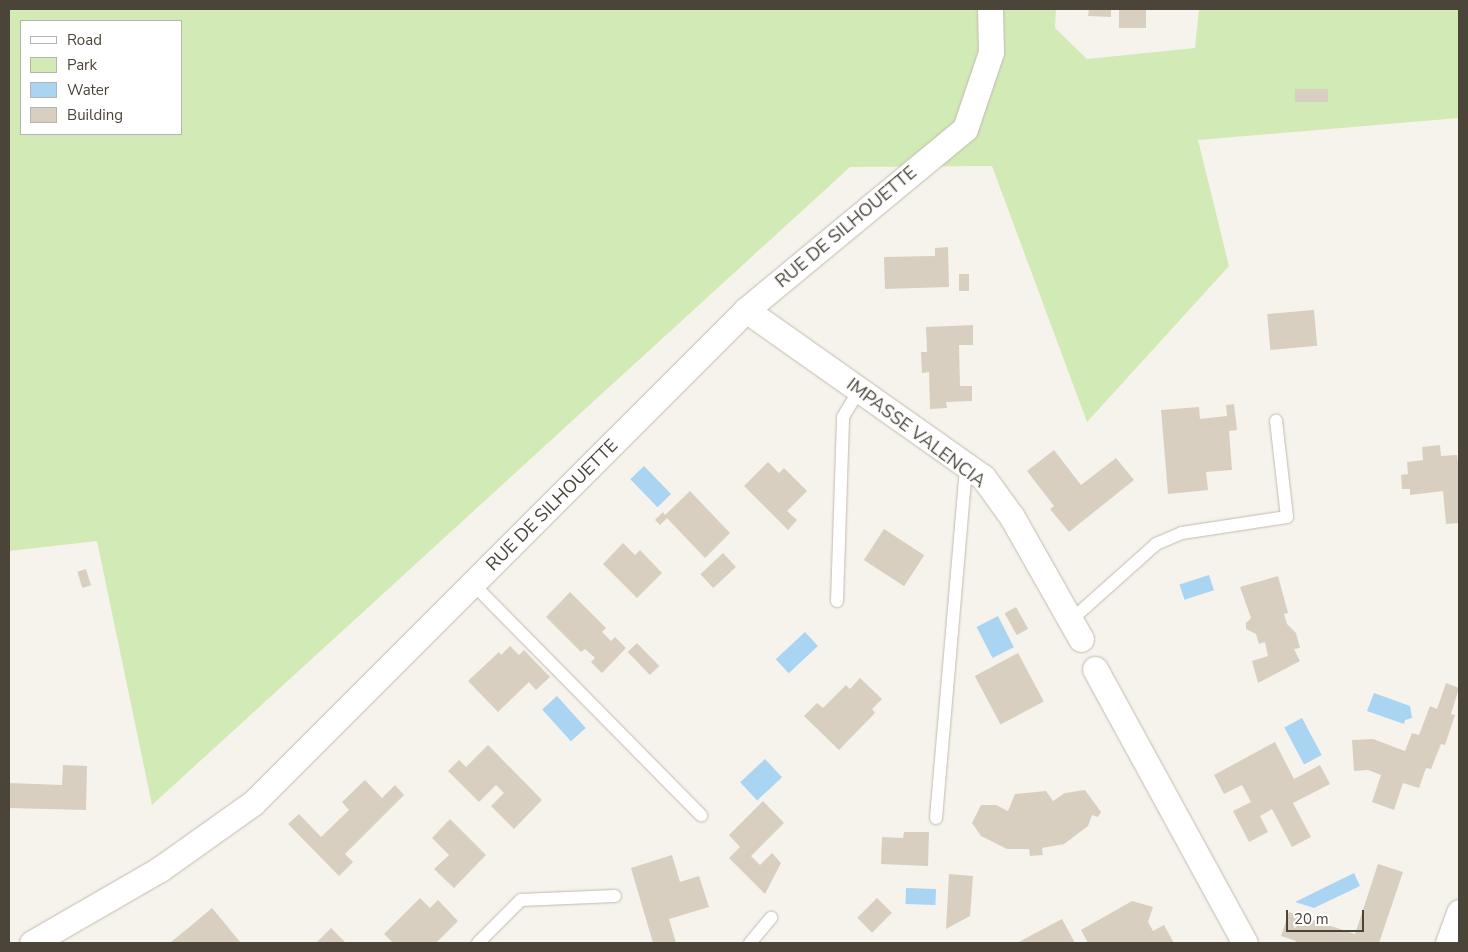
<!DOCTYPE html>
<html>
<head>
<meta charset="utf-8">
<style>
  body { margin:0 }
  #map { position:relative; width:1468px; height:952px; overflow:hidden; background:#f6f3ec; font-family:"Nunito Sans",sans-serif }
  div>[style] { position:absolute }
  .green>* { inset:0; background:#d2eab5 }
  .water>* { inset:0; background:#a9d4f2; transform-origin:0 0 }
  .building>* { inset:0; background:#d8cfc1; transform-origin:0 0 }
  .roads { filter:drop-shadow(0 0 1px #c2bbae) drop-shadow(0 0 1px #c2bbae) }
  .lane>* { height:12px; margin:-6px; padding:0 6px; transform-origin:6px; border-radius:6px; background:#fff }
  .street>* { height:25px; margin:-12.5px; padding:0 12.5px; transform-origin:12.5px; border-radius:12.5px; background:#fff }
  span { translate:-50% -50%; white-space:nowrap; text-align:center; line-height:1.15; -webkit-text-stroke:5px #fff; paint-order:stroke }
  .street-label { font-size:18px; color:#4b4439 }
  .frame { position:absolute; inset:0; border:10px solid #4b4439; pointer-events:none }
  .legend { position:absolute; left:20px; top:20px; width:162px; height:115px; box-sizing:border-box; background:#fff; border:1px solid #b7b4b0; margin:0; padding:6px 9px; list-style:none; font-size:15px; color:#4b4439 }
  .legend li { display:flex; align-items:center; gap:10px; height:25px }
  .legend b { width:25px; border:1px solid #b7b4b0 }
  .scale { position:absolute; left:1286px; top:910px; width:78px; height:22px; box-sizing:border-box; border:2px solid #4b4439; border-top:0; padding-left:6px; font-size:15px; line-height:18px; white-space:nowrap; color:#4b4439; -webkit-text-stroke:4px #fff; paint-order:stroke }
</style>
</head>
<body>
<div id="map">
  <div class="green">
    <div style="clip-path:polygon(evenodd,9px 9px,1056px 9px,1055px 28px,1087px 59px,1195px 48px,1199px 9px,1459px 9px,1459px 118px,1198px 140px,1229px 266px,1087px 422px,992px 166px,850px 167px,152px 805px,97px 541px,9px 551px,9px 9px,21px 21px,181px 21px,181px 134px,21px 134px,21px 21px)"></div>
  </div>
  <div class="water">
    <div style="left:644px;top:466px;width:39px;height:19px;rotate:46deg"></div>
    <div style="left:1209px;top:575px;width:16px;height:31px;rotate:72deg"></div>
    <div style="left:998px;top:616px;width:35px;height:24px;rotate:63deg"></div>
    <div style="left:805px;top:632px;width:19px;height:40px;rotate:47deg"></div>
    <div style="clip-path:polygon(1374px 693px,1410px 706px,1412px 718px,1405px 720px,1404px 724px,1367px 711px)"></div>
    <div style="left:557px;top:696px;width:43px;height:20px;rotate:48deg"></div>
    <div style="left:1302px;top:718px;width:42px;height:20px;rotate:62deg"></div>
    <div style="left:765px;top:759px;width:25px;height:34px;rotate:47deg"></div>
    <div style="clip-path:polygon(1354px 873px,1360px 886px,1314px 908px,1295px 902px)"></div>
    <div style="left:906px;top:888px;width:30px;height:16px;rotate:2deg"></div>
  </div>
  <div class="building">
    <div style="clip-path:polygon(1089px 9px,1111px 9px,1111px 17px,1088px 16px)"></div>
    <div style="left:1119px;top:9px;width:27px;height:19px"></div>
    <div style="left:1328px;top:89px;width:13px;height:33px;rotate:90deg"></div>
    <div style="clip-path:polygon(948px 247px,949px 287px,885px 289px,884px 257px,935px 256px,935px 248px)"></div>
    <div style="left:959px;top:274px;width:10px;height:17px"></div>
    <div style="left:1314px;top:310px;width:36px;height:47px;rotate:85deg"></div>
    <div style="clip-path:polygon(973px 325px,973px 345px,959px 345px,960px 386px,972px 386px,972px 401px,946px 402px,947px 408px,930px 409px,929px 372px,922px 373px,921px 352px,927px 352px,926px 327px)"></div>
    <div style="clip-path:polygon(1234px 404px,1237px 430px,1229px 431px,1232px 470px,1206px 472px,1208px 490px,1168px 494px,1161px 410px,1199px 407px,1200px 419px,1227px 416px,1226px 405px)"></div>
    <div style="clip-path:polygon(1440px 445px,1441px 456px,1457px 455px,1459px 468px,1459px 523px,1446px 524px,1443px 491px,1410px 495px,1410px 489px,1402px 489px,1401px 475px,1408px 474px,1407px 462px,1423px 460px,1422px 447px)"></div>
    <div style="clip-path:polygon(1054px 450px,1081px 485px,1116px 458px,1134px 480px,1069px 532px,1050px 509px,1054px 506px,1027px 471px)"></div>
    <div style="clip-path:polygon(768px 462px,779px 473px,784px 468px,807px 491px,787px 511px,797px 520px,788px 530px,744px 486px)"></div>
    <div style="clip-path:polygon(690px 491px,730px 533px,705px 558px,667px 518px,660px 525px,655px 520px,663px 512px,665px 515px)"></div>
    <div style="left:884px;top:529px;width:48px;height:37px;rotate:33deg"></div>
    <div style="clip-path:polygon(623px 543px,635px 555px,640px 550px,662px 573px,637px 598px,603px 564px)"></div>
    <div style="left:723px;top:553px;width:19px;height:31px;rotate:47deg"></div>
    <div style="left:86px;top:569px;width:17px;height:9px;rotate:73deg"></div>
    <div style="clip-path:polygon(1278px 576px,1288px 613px,1284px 614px,1287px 624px,1296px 633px,1300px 648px,1294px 649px,1300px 661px,1258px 683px,1252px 661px,1268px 656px,1265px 642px,1259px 644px,1256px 634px,1246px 629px,1246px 623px,1251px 618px,1240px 587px)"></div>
    <div style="clip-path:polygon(570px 592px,606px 628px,602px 632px,611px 641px,615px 637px,626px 648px,602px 673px,591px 662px,595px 658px,585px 649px,581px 652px,546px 617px)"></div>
    <div style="left:1016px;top:607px;width:25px;height:13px;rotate:61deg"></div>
    <div style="left:637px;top:643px;width:32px;height:13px;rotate:46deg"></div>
    <div style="clip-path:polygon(510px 646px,519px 655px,524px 650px,550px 677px,536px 690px,529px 682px,498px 712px,468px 681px,499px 652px,501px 655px)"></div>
    <div style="left:1018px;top:653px;width:55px;height:49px;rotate:62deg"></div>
    <div style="clip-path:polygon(860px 678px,882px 699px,872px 709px,875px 713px,839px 750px,804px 716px,817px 703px,823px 708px,846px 685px,850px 689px)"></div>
    <div style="clip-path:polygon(1446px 683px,1459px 688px,1451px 714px,1455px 715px,1445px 745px,1441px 744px,1431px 769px,1426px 768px,1419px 788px,1403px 783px,1394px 810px,1372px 802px,1381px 775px,1368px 770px,1354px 771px,1352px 740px,1373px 739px,1405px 751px,1412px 733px,1419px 735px,1430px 706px,1437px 709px)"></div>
    <div style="clip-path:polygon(1275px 742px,1294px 779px,1320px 765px,1330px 784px,1293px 803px,1311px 837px,1292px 847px,1272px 809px,1260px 816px,1268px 832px,1249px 842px,1233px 811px,1251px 802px,1242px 785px,1224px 794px,1214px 775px)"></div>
    <div style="clip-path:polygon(488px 745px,542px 800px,514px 829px,491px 806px,504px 793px,496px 785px,479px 802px,448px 771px,459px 760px,466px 767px)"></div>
    <div style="clip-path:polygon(63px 765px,87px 766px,86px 810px,9px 808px,9px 783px,62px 785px)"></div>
    <div style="clip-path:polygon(365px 780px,382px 798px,395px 785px,404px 795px,345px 854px,353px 862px,339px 876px,288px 824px,299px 814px,321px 837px,349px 810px,342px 802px)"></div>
    <div style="clip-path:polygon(1085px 790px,1101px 812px,1098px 817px,1092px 815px,1088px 826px,1064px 844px,1042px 848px,1043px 855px,1030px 856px,1029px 849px,1007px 849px,981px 836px,972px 823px,981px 805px,996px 805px,1008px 811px,1015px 794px,1046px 791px,1053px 801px,1065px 793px)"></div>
    <div style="clip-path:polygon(763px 801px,784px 823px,751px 856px,760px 865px,772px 853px,781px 863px,765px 894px,729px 858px,740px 847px,729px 835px)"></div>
    <div style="clip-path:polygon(450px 819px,486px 855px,454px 888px,434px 869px,449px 855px,432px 838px)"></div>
    <div style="clip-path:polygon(904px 832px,929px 832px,928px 866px,881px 864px,882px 837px,903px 838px)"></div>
    <div style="clip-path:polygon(672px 855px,680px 882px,699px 876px,709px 907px,669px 919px,676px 943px,653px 943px,631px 868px)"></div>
    <div style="clip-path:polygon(1378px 864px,1403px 872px,1379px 943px,1295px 943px,1296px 941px,1281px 936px,1289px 912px,1355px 934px)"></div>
    <div style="clip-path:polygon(949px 874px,973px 876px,970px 916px,946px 929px)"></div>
    <div style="clip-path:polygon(420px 898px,430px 908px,438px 900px,458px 921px,436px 943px,393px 943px,384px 934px)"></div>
    <div style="left:877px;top:898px;width:21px;height:28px;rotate:45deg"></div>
    <div style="clip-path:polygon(1132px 901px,1153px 907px,1148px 922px,1153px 931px,1164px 925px,1174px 943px,1088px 943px,1081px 930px)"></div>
    <div style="clip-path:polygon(212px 908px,241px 943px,170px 943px,193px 924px)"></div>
    <div style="clip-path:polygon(1062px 919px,1075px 943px,1017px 943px,1041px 930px)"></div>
    <div style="clip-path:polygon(331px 928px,346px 943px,316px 943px)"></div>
  </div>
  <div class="roads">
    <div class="lane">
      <div style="left:473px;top:584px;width:325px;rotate:45.4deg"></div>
      <div style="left:837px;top:601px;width:184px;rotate:-88.1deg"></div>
      <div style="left:843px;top:417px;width:31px;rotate:-59deg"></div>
      <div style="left:1070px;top:621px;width:115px;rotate:-41.8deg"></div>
      <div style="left:1156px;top:544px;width:28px;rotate:-23deg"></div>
      <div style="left:1182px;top:533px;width:106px;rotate:-8.7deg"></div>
      <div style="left:1287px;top:517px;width:97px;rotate:-96.5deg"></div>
      <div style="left:936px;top:818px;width:354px;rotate:-85.1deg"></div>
      <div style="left:478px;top:943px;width:61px;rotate:-45deg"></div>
      <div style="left:521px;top:900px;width:94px;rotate:-2.4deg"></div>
      <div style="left:750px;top:943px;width:33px;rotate:-50deg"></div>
    </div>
    <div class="street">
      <div style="left:746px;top:310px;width:290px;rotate:35.2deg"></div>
      <div style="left:983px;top:477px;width:49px;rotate:54.1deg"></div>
      <div style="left:1012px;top:517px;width:140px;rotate:60.5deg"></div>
      <div style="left:1095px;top:669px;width:312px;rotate:61.3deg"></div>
      <div style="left:32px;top:943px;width:148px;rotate:-30deg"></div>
      <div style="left:160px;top:869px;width:114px;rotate:-35.4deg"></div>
      <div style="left:253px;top:803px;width:697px;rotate:-45deg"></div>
      <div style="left:746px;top:310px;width:284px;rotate:-39.6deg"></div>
      <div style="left:965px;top:129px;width:81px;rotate:-71.3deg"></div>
      <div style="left:991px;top:52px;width:43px;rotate:-91.3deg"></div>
      <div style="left:1448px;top:943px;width:33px;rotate:-70deg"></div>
    </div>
  </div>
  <div class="street-label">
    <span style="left:846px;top:227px;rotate:-40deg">RUE DE SILHOUETTE</span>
    <span style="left:916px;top:433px;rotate:37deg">IMPASSE VALENCIA</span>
    <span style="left:552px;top:505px;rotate:-45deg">RUE DE SILHOUETTE</span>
  </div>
  <div class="frame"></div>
  <ul class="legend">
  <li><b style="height:6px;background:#fff"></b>Road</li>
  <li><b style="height:14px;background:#d2eab5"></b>Park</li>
  <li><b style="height:14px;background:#a9d4f2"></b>Water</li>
  <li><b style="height:14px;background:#d8cfc1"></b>Building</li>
  </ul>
  <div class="scale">20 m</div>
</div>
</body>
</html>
